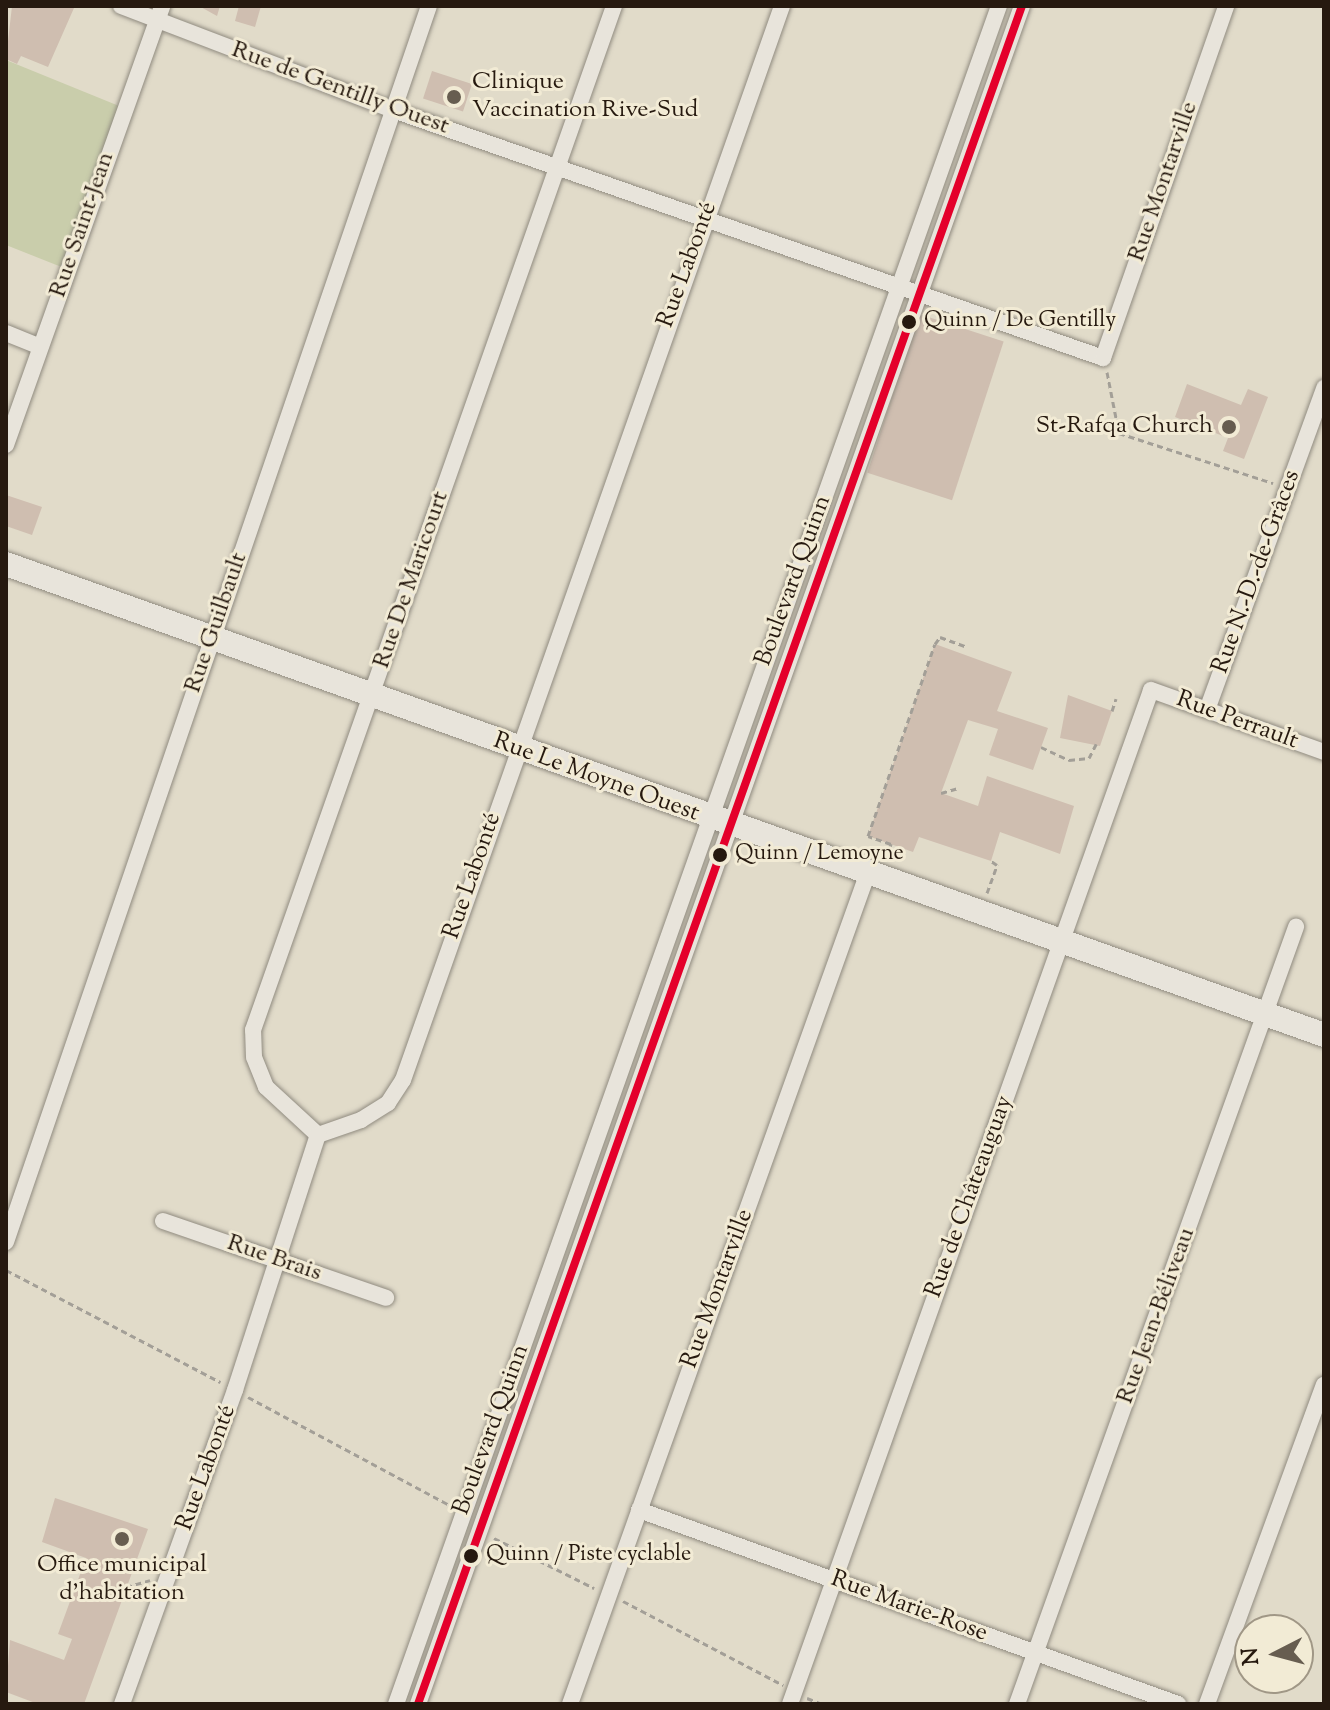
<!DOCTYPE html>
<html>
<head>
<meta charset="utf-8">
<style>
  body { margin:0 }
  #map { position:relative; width:1330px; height:1710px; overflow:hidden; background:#e1dbc9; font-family:"Sorts Mill Goudy",serif }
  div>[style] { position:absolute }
  .green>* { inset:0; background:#c9cdab }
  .building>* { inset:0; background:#cfbeb0; transform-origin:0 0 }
  .path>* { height:3px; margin-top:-1.5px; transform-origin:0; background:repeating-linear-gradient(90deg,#a39f97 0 6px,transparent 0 10px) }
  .roads { filter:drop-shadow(0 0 2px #908b80) drop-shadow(0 0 2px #908b80) }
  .street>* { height:16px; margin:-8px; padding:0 8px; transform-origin:8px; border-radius:8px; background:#e8e4db }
  .secondary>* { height:24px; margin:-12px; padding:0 12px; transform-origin:12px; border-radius:12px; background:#e8e4db }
  .bus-1>* { height:8px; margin:-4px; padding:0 4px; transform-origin:4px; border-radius:4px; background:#e4002b }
  .dots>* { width:22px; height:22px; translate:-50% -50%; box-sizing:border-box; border:4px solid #f2ebd5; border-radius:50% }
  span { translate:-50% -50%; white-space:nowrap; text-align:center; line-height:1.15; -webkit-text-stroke:6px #f2ebd5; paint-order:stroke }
  .bus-label { font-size:22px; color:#26190f }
  .left { translate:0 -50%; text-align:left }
  .poi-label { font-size:24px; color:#26190f }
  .right { translate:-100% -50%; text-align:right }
  .street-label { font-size:24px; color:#26190f }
  .frame { position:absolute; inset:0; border:8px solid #26190f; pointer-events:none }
  .north { position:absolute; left:1234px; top:1614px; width:80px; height:80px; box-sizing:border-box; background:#f2ebd5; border:2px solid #a09786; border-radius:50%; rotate:264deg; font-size:22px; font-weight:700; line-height:32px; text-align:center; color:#26190f }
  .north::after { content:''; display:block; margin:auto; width:28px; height:36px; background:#675d50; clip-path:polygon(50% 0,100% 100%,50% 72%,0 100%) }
</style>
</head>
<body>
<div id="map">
  <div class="green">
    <div style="clip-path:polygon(6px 60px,124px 108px,69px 270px,6px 245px)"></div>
  </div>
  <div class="building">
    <div style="clip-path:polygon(12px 6px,74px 8px,48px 67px,21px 56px,17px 64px,6px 59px)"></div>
    <div style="clip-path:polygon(199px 6px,220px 6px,217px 16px)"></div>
    <div style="clip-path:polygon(239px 6px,261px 6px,255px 27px,235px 21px)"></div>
    <div style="left:432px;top:71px;width:42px;height:29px;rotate:18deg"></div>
    <div style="left:919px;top:314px;width:89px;height:167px;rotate:18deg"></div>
    <div style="clip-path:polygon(1187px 384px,1241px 405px,1248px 389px,1268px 397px,1244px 459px,1223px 451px,1228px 438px,1175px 417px)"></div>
    <div style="clip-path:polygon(6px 495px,42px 507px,32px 535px,6px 526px)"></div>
    <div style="clip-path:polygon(935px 644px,1012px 672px,997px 711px,1048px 728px,1033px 770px,989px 755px,998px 729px,968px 720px,941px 793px,978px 806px,987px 776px,1074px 806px,1060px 854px,1000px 832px,991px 861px,919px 837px,913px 852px,868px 836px)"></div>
    <div style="clip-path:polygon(1068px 695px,1112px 711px,1100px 746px,1060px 738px)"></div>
    <div style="clip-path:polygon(55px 1498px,148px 1529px,84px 1704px,38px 1704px,6px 1692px,10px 1640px,64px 1660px,72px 1639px,58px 1634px,86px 1558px,42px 1542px)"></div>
  </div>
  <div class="path">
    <div style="left:1107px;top:372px;width:62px;rotate:78.9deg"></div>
    <div style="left:1119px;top:433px;width:162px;rotate:18deg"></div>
    <div style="left:1112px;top:711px;width:13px;rotate:-72deg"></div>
    <div style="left:1041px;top:747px;width:31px;rotate:25deg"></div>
    <div style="left:1069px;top:760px;width:20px;rotate:-6deg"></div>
    <div style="left:1089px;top:758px;width:16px;rotate:-63deg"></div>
    <div style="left:941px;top:793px;width:18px;rotate:-16deg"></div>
    <div style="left:887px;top:857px;width:14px;rotate:-73deg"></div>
    <div style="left:891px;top:844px;width:24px;rotate:-161deg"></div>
    <div style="left:868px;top:836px;width:203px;rotate:-70.8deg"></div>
    <div style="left:935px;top:644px;width:9px;rotate:-54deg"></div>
    <div style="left:940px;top:637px;width:27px;rotate:20deg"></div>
    <div style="left:987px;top:893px;width:30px;rotate:-70deg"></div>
    <div style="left:997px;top:865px;width:7px;rotate:-146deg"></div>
    <div style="left:6px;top:1270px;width:242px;rotate:27.6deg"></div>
    <div style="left:248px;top:1397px;width:228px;rotate:28.2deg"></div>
    <div style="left:494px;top:1538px;width:112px;rotate:26.6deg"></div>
    <div style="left:126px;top:1587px;width:25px;rotate:-16deg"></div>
    <div style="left:623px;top:1601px;width:181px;rotate:27.7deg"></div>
    <div style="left:807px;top:1698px;width:16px;rotate:22deg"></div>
  </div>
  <div class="roads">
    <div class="street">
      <div style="left:121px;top:6px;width:291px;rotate:20.9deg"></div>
      <div style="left:393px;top:110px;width:752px;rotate:19.25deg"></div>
      <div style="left:1103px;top:358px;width:373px;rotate:-70.7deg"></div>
      <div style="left:6px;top:333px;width:37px;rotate:22deg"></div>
      <div style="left:6px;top:445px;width:466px;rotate:-70.4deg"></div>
      <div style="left:1207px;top:710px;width:343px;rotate:-70deg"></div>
      <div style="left:318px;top:1135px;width:46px;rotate:-19.2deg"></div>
      <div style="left:361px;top:1120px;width:32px;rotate:-32deg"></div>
      <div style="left:388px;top:1103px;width:27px;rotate:-57deg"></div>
      <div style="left:403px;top:1080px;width:1139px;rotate:-70.56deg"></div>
      <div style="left:318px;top:1135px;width:71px;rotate:-137.3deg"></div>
      <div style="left:266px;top:1087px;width:32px;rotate:-112deg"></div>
      <div style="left:254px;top:1057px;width:27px;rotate:-92deg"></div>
      <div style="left:253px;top:1030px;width:1086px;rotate:-70.58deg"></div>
      <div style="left:163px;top:1221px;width:236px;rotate:19deg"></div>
      <div style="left:6px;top:1242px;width:1306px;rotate:-71.11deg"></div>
      <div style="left:639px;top:1510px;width:573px;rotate:19.8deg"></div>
      <div style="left:122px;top:1704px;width:334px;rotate:-70.2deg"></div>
      <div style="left:235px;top:1390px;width:268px;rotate:-72deg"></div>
      <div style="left:396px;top:1704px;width:1802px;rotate:-70.45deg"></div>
      <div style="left:418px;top:1704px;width:1802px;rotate:-70.42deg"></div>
      <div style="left:570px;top:1704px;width:881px;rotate:-70.29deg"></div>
      <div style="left:790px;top:1704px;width:1076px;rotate:-70.4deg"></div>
      <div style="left:1151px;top:690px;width:184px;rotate:19.7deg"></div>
      <div style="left:1017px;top:1704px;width:826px;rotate:-70.25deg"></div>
      <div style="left:1207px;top:1704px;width:340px;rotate:-69.9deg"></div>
    </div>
    <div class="secondary">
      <div style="left:6px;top:564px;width:1400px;rotate:19.66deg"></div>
    </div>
  </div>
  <div class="bus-1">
    <div style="left:418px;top:1704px;width:1802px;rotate:-70.42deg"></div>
  </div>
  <div class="dots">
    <div style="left:454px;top:97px;background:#675d50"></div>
    <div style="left:909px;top:322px;background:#26190f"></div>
    <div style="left:1229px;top:427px;background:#675d50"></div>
    <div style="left:720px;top:855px;background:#26190f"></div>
    <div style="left:122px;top:1539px;background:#675d50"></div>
    <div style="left:471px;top:1556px;background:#26190f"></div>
  </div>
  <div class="bus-label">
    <span class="left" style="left:924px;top:322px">Quinn / De Gentilly</span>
    <span class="left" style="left:735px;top:855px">Quinn / Lemoyne</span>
    <span class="left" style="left:486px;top:1556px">Quinn / Piste cyclable</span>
  </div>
  <div class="poi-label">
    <span class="left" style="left:472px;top:97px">Clinique<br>Vaccination Rive-Sud</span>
    <span class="right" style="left:1213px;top:427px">St-Rafqa Church</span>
    <span style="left:122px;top:1580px">Office municipal<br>d'habitation</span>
  </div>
  <div class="street-label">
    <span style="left:340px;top:89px;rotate:20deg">Rue de Gentilly Ouest</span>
    <span style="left:1164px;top:182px;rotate:-71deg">Rue Montarville</span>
    <span style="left:83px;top:225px;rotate:-71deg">Rue Saint-Jean</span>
    <span style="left:688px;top:265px;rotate:-70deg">Rue Labonté</span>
    <span style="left:1257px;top:572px;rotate:-70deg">Rue N.-D.-de-Grâces</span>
    <span style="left:412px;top:580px;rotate:-71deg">Rue De Maricourt</span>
    <span style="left:794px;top:581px;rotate:-70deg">Boulevard Quinn</span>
    <span style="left:217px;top:623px;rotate:-71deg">Rue Guilbault</span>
    <span style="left:1237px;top:721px;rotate:20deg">Rue Perrault</span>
    <span style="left:596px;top:778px;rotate:20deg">Rue Le Moyne Ouest</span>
    <span style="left:473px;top:876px;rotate:-71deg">Rue Labonté</span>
    <span style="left:970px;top:1197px;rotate:-70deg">Rue de Châteauguay</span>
    <span style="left:274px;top:1259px;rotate:19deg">Rue Brais</span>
    <span style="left:718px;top:1289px;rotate:-70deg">Rue Montarville</span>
    <span style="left:1157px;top:1316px;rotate:-70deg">Rue Jean-Béliveau</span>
    <span style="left:492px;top:1430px;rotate:-70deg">Boulevard Quinn</span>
    <span style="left:207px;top:1468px;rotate:-70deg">Rue Labonté</span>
    <span style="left:909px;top:1607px;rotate:20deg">Rue Marie-Rose</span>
  </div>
  <div class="frame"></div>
  <div class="north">N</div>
</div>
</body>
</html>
